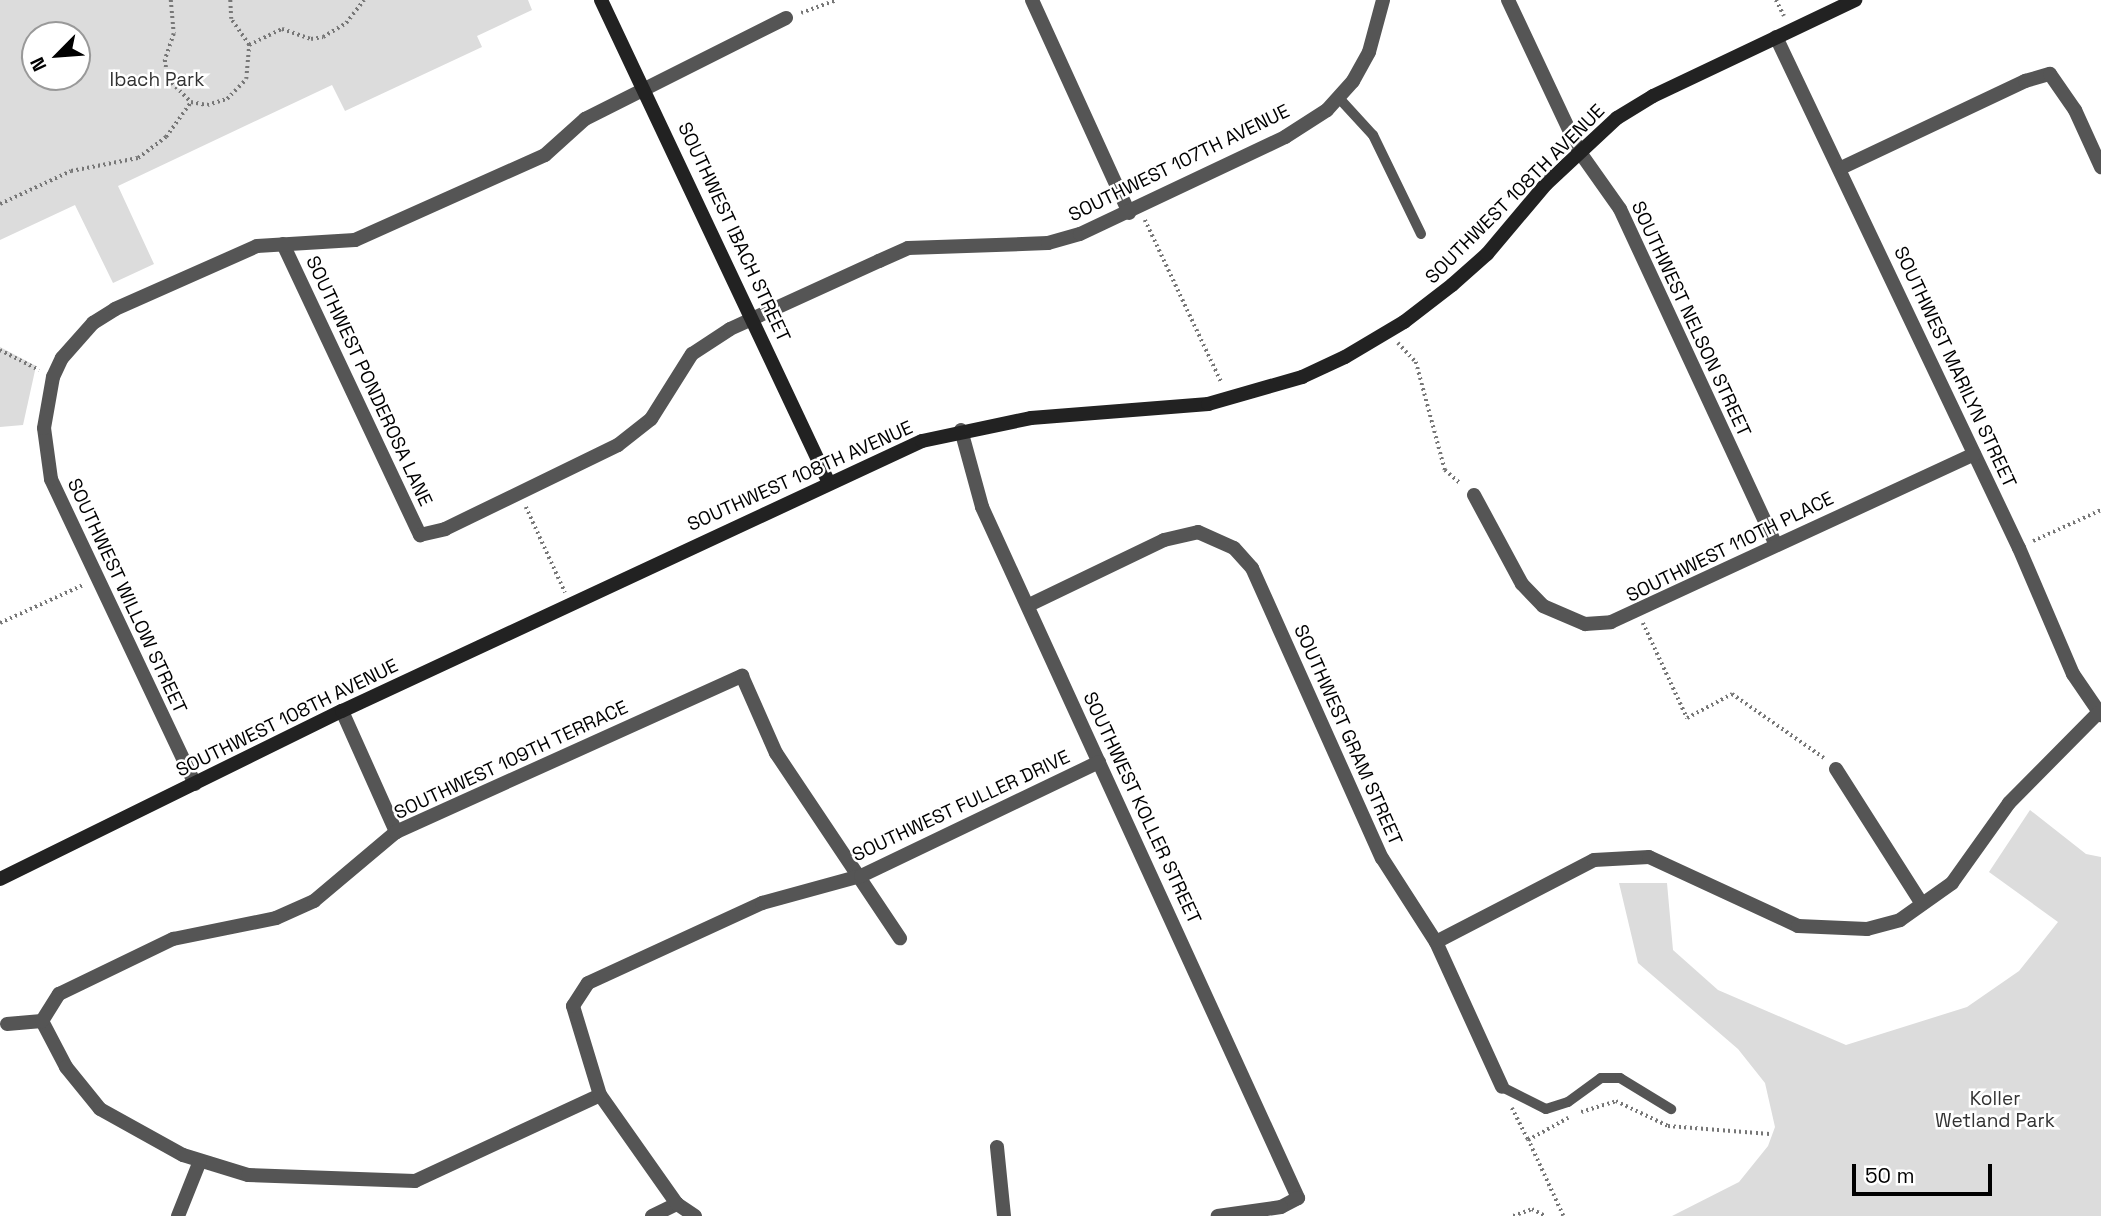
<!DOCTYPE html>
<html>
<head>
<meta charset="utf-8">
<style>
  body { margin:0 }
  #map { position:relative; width:2101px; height:1216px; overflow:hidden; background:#fff; font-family:"Space Grotesk",sans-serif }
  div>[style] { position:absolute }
  .green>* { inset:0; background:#dcdcdc }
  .path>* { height:3.5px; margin-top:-1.75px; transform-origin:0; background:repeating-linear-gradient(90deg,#777 0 2px,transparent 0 5.5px) }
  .lane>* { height:10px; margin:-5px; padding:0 5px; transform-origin:5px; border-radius:5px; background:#555 }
  .street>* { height:14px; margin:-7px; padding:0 7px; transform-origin:7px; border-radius:7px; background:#555 }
  .secondary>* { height:14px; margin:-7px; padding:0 7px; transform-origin:7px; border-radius:7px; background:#222 }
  span { translate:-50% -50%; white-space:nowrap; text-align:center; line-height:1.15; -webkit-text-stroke:5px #fff; paint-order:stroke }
  .park-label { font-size:19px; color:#333 }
  .street-label { font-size:19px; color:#000 }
  .north { position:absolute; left:21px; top:21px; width:70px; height:70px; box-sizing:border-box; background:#fff; border:2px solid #999; border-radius:50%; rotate:245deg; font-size:19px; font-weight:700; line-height:28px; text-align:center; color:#000 }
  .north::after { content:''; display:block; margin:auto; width:24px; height:32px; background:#000; clip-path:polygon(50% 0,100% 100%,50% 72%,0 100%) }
  .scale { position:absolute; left:1852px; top:1164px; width:140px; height:32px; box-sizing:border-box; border:4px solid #000; border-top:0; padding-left:9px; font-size:21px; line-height:24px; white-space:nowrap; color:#000; -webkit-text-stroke:5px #fff; paint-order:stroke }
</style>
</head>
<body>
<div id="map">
  <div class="green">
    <div style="clip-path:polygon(evenodd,0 0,528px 0,532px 10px,477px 36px,482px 47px,345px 111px,332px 85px,118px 186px,154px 264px,113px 283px,75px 205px,0 240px,0 0,35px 35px,77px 35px,77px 77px,35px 77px,35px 35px)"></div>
    <div style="clip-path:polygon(0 347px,36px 366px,23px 425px,0 427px)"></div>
    <div style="clip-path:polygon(2030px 810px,2086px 854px,2101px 857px,2101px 1216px,1672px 1216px,1739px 1182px,1768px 1146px,1775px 1127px,1765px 1083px,1738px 1049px,1638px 963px,1619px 883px,1667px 883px,1673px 950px,1718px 990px,1846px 1045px,1967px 1007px,2019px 971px,2058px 922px,1989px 872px)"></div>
  </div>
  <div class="path">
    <div style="left:171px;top:0;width:34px;rotate:85deg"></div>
    <div style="left:174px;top:34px;width:28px;rotate:109deg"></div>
    <div style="left:165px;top:60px;width:19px;rotate:81deg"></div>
    <div style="left:168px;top:79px;width:33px;rotate:45deg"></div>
    <div style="left:191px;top:102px;width:16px;rotate:11deg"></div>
    <div style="left:207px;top:105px;width:21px;rotate:-17deg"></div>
    <div style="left:227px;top:99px;width:28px;rotate:-46deg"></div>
    <div style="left:246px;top:79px;width:34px;rotate:-85deg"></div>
    <div style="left:249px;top:45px;width:32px;rotate:-125deg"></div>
    <div style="left:231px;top:19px;width:19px;rotate:-93deg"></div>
    <div style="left:1776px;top:0;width:18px;rotate:63deg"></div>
    <div style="left:801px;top:13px;width:37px;rotate:-20deg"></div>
    <div style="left:249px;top:45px;width:37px;rotate:-26deg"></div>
    <div style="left:282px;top:29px;width:31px;rotate:19deg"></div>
    <div style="left:311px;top:39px;width:12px;rotate:-9deg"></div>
    <div style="left:323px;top:37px;width:27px;rotate:-31deg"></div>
    <div style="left:346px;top:23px;width:29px;rotate:-52deg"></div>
    <div style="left:0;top:204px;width:78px;rotate:-24.9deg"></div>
    <div style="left:71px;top:171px;width:68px;rotate:-11deg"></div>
    <div style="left:138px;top:158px;width:35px;rotate:-37deg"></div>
    <div style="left:166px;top:137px;width:43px;rotate:-54.5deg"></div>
    <div style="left:1145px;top:220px;width:181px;rotate:64.8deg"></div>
    <div style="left:1398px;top:343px;width:26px;rotate:47deg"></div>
    <div style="left:1416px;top:362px;width:112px;rotate:75deg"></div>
    <div style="left:1445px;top:470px;width:21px;rotate:41deg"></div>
    <div style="left:0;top:350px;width:44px;rotate:27.1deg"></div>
    <div style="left:526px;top:507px;width:94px;rotate:65.4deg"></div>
    <div style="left:2033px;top:541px;width:75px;rotate:-24.5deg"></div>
    <div style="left:0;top:623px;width:91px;rotate:-24.6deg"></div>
    <div style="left:1643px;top:623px;width:105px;rotate:65.1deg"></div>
    <div style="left:1687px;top:718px;width:51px;rotate:-28.1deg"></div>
    <div style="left:1732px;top:694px;width:112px;rotate:34.8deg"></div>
    <div style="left:1512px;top:1108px;width:36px;rotate:63deg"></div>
    <div style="left:1581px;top:1112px;width:37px;rotate:-17deg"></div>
    <div style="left:1616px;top:1101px;width:58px;rotate:25.7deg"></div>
    <div style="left:1668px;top:1126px;width:102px;rotate:4.5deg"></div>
    <div style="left:1513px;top:1216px;width:20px;rotate:-20deg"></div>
    <div style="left:1532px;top:1209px;width:15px;rotate:28deg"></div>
    <div style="left:1563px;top:1216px;width:84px;rotate:-114.7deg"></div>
    <div style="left:1528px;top:1140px;width:46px;rotate:-28.8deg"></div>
  </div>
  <div class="lane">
    <div style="left:1338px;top:97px;width:52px;rotate:47.4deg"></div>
    <div style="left:1373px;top:135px;width:110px;rotate:64.1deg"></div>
    <div style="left:1502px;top:1087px;width:49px;rotate:26.6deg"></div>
    <div style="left:1546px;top:1109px;width:23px;rotate:-18deg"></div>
    <div style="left:1568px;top:1102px;width:41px;rotate:-36deg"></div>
    <div style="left:1601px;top:1078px;width:19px"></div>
    <div style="left:1620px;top:1078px;width:60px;rotate:31.3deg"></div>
  </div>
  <div class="street">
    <div style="left:1032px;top:0;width:234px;rotate:65.5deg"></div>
    <div style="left:1508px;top:0;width:167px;rotate:64.8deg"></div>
    <div style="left:1579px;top:151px;width:71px;rotate:54.7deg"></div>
    <div style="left:1620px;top:209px;width:370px;rotate:65.1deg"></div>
    <div style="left:1776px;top:37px;width:566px;rotate:64.57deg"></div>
    <div style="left:2019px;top:548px;width:137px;rotate:66.8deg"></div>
    <div style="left:2073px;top:674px;width:50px;rotate:55.7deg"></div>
    <div style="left:1841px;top:168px;width:204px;rotate:-25.3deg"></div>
    <div style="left:2025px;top:81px;width:26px;rotate:-16deg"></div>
    <div style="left:2050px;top:74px;width:44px;rotate:55.2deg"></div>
    <div style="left:2075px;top:110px;width:63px;rotate:65.5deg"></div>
    <div style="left:283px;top:244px;width:322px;rotate:64.8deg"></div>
    <div style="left:420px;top:535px;width:26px;rotate:-13deg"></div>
    <div style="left:445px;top:529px;width:192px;rotate:-25.9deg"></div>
    <div style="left:618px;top:445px;width:42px;rotate:-38.2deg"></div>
    <div style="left:651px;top:419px;width:77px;rotate:-57.8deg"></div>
    <div style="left:692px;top:354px;width:45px;rotate:-33.3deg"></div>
    <div style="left:730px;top:329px;width:164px;rotate:-24.5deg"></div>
    <div style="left:879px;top:261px;width:32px;rotate:-24deg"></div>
    <div style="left:908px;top:248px;width:140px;rotate:-2deg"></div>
    <div style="left:1048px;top:243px;width:33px;rotate:-16deg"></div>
    <div style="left:1080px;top:234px;width:227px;rotate:-25.3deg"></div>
    <div style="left:1285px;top:137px;width:50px;rotate:-32.7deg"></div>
    <div style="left:1327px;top:110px;width:39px;rotate:-48deg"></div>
    <div style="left:1353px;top:81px;width:33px;rotate:-61deg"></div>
    <div style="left:1369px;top:52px;width:54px;rotate:-74.9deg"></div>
    <div style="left:961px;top:430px;width:80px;rotate:74.7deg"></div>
    <div style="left:982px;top:507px;width:760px;rotate:65.42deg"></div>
    <div style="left:1298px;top:1198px;width:19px;rotate:152deg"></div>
    <div style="left:1281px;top:1207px;width:64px;rotate:171.9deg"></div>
    <div style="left:1474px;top:495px;width:101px;rotate:61.7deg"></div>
    <div style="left:1522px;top:584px;width:30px;rotate:46deg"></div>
    <div style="left:1543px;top:606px;width:46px;rotate:23.2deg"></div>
    <div style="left:1585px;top:624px;width:26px;rotate:-4deg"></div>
    <div style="left:1611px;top:622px;width:400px;rotate:-24.8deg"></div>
    <div style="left:1029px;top:605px;width:150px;rotate:-25.7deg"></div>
    <div style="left:1164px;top:540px;width:35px;rotate:-13deg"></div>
    <div style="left:1198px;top:532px;width:39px;rotate:24deg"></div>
    <div style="left:1234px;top:548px;width:27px;rotate:48deg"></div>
    <div style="left:1252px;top:568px;width:318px;rotate:65.9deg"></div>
    <div style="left:1382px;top:858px;width:100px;rotate:57.3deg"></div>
    <div style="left:1436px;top:942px;width:159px;rotate:65.5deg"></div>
    <div style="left:342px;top:711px;width:133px;rotate:65.9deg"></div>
    <div style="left:1836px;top:769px;width:160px;rotate:57.5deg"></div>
    <div style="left:195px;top:784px;width:337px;rotate:-115.3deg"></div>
    <div style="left:51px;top:479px;width:51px;rotate:-97.8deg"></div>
    <div style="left:44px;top:428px;width:52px;rotate:-80deg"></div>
    <div style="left:53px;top:377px;width:21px;rotate:-65deg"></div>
    <div style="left:62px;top:358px;width:47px;rotate:-48.5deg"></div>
    <div style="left:93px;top:323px;width:26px;rotate:-32deg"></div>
    <div style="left:115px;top:309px;width:155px;rotate:-23.9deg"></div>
    <div style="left:257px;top:246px;width:98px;rotate:-3.5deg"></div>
    <div style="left:355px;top:240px;width:208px;rotate:-24.1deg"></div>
    <div style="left:545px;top:155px;width:54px;rotate:-42deg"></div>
    <div style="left:585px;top:119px;width:225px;rotate:-26.7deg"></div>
    <div style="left:1436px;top:942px;width:178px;rotate:-27.4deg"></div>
    <div style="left:1594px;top:860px;width:55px;rotate:-3.1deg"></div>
    <div style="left:1649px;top:857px;width:164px;rotate:24.8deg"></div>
    <div style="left:1798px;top:926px;width:69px;rotate:2.5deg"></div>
    <div style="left:1867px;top:929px;width:34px;rotate:-15deg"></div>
    <div style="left:1900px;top:920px;width:64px;rotate:-35.4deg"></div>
    <div style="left:1952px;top:883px;width:98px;rotate:-54.5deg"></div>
    <div style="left:2009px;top:803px;width:127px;rotate:-45.3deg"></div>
    <div style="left:42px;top:1021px;width:52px;rotate:62.4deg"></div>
    <div style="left:66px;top:1067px;width:54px;rotate:51deg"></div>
    <div style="left:100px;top:1109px;width:95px;rotate:29deg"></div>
    <div style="left:183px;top:1155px;width:68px;rotate:17.1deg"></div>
    <div style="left:248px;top:1175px;width:167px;rotate:2.1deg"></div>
    <div style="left:415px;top:1181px;width:204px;rotate:-24.9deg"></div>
    <div style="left:7px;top:1024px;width:35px;rotate:-5deg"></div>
    <div style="left:42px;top:1021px;width:32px;rotate:-58deg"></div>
    <div style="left:59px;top:994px;width:127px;rotate:-25.8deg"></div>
    <div style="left:173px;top:939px;width:105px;rotate:-11.5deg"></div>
    <div style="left:276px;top:918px;width:42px;rotate:-24.1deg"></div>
    <div style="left:314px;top:901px;width:107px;rotate:-40.1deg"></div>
    <div style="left:396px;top:832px;width:380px;rotate:-24.3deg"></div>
    <div style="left:742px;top:676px;width:84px;rotate:66.2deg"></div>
    <div style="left:776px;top:753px;width:223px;rotate:56.2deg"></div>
    <div style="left:997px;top:1147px;width:69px;rotate:84.2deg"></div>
    <div style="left:178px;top:1216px;width:59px;rotate:-68.2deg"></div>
    <div style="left:652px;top:1216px;width:28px;rotate:-26deg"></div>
    <div style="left:695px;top:1216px;width:22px;rotate:-146deg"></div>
    <div style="left:677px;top:1204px;width:133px;rotate:-125.2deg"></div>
    <div style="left:600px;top:1095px;width:93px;rotate:-106.9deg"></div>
    <div style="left:573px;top:1006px;width:27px;rotate:-57deg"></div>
    <div style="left:588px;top:983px;width:192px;rotate:-24.7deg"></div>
    <div style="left:762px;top:903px;width:103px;rotate:-15.3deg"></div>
    <div style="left:861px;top:876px;width:264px;rotate:-25.6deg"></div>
  </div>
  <div class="secondary">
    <div style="left:601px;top:0;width:532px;rotate:64.74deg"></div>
    <div style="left:0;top:879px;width:381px;rotate:-26.2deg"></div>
    <div style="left:342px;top:711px;width:640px;rotate:-24.96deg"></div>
    <div style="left:922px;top:441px;width:111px;rotate:-11.9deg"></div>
    <div style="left:1031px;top:418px;width:178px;rotate:-4.5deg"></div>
    <div style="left:1208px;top:404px;width:98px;rotate:-16deg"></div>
    <div style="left:1302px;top:377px;width:47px;rotate:-24.9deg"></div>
    <div style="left:1345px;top:357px;width:69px;rotate:-30.7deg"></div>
    <div style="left:1404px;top:322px;width:61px;rotate:-37.6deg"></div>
    <div style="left:1452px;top:285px;width:47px;rotate:-41.5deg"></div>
    <div style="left:1487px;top:254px;width:92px;rotate:-49.9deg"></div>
    <div style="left:1546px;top:184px;width:97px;rotate:-42.9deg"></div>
    <div style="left:1617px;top:118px;width:42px;rotate:-31.4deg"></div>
    <div style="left:1653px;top:96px;width:224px;rotate:-25.4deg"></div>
  </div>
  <div class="park-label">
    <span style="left:157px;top:80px">Ibach Park</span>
    <span style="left:1995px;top:1110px">Koller<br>Wetland Park</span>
  </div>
  <div class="street-label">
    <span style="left:1179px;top:163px;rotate:-26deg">SOUTHWEST 107TH AVENUE</span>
    <span style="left:1515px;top:194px;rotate:-45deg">SOUTHWEST 108TH AVENUE</span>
    <span style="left:734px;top:232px;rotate:65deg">SOUTHWEST IBACH STREET</span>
    <span style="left:1691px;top:319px;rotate:65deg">SOUTHWEST NELSON STREET</span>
    <span style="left:1955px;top:367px;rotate:65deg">SOUTHWEST MARILYN STREET</span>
    <span style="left:369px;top:381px;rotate:65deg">SOUTHWEST PONDEROSA LANE</span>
    <span style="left:800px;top:476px;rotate:-24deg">SOUTHWEST 108TH AVENUE</span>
    <span style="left:1730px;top:547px;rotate:-26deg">SOUTHWEST 110TH PLACE</span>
    <span style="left:127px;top:596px;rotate:65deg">SOUTHWEST WILLOW STREET</span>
    <span style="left:287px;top:718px;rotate:-26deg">SOUTHWEST 108TH AVENUE</span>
    <span style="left:1348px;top:735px;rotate:66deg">SOUTHWEST GRAM STREET</span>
    <span style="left:511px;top:760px;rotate:-25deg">SOUTHWEST 109TH TERRACE</span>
    <span style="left:961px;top:806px;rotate:-25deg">SOUTHWEST FULLER DRIVE</span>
    <span style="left:1142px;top:808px;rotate:65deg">SOUTHWEST KOLLER STREET</span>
  </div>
  <div class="north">N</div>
  <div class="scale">50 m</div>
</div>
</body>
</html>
